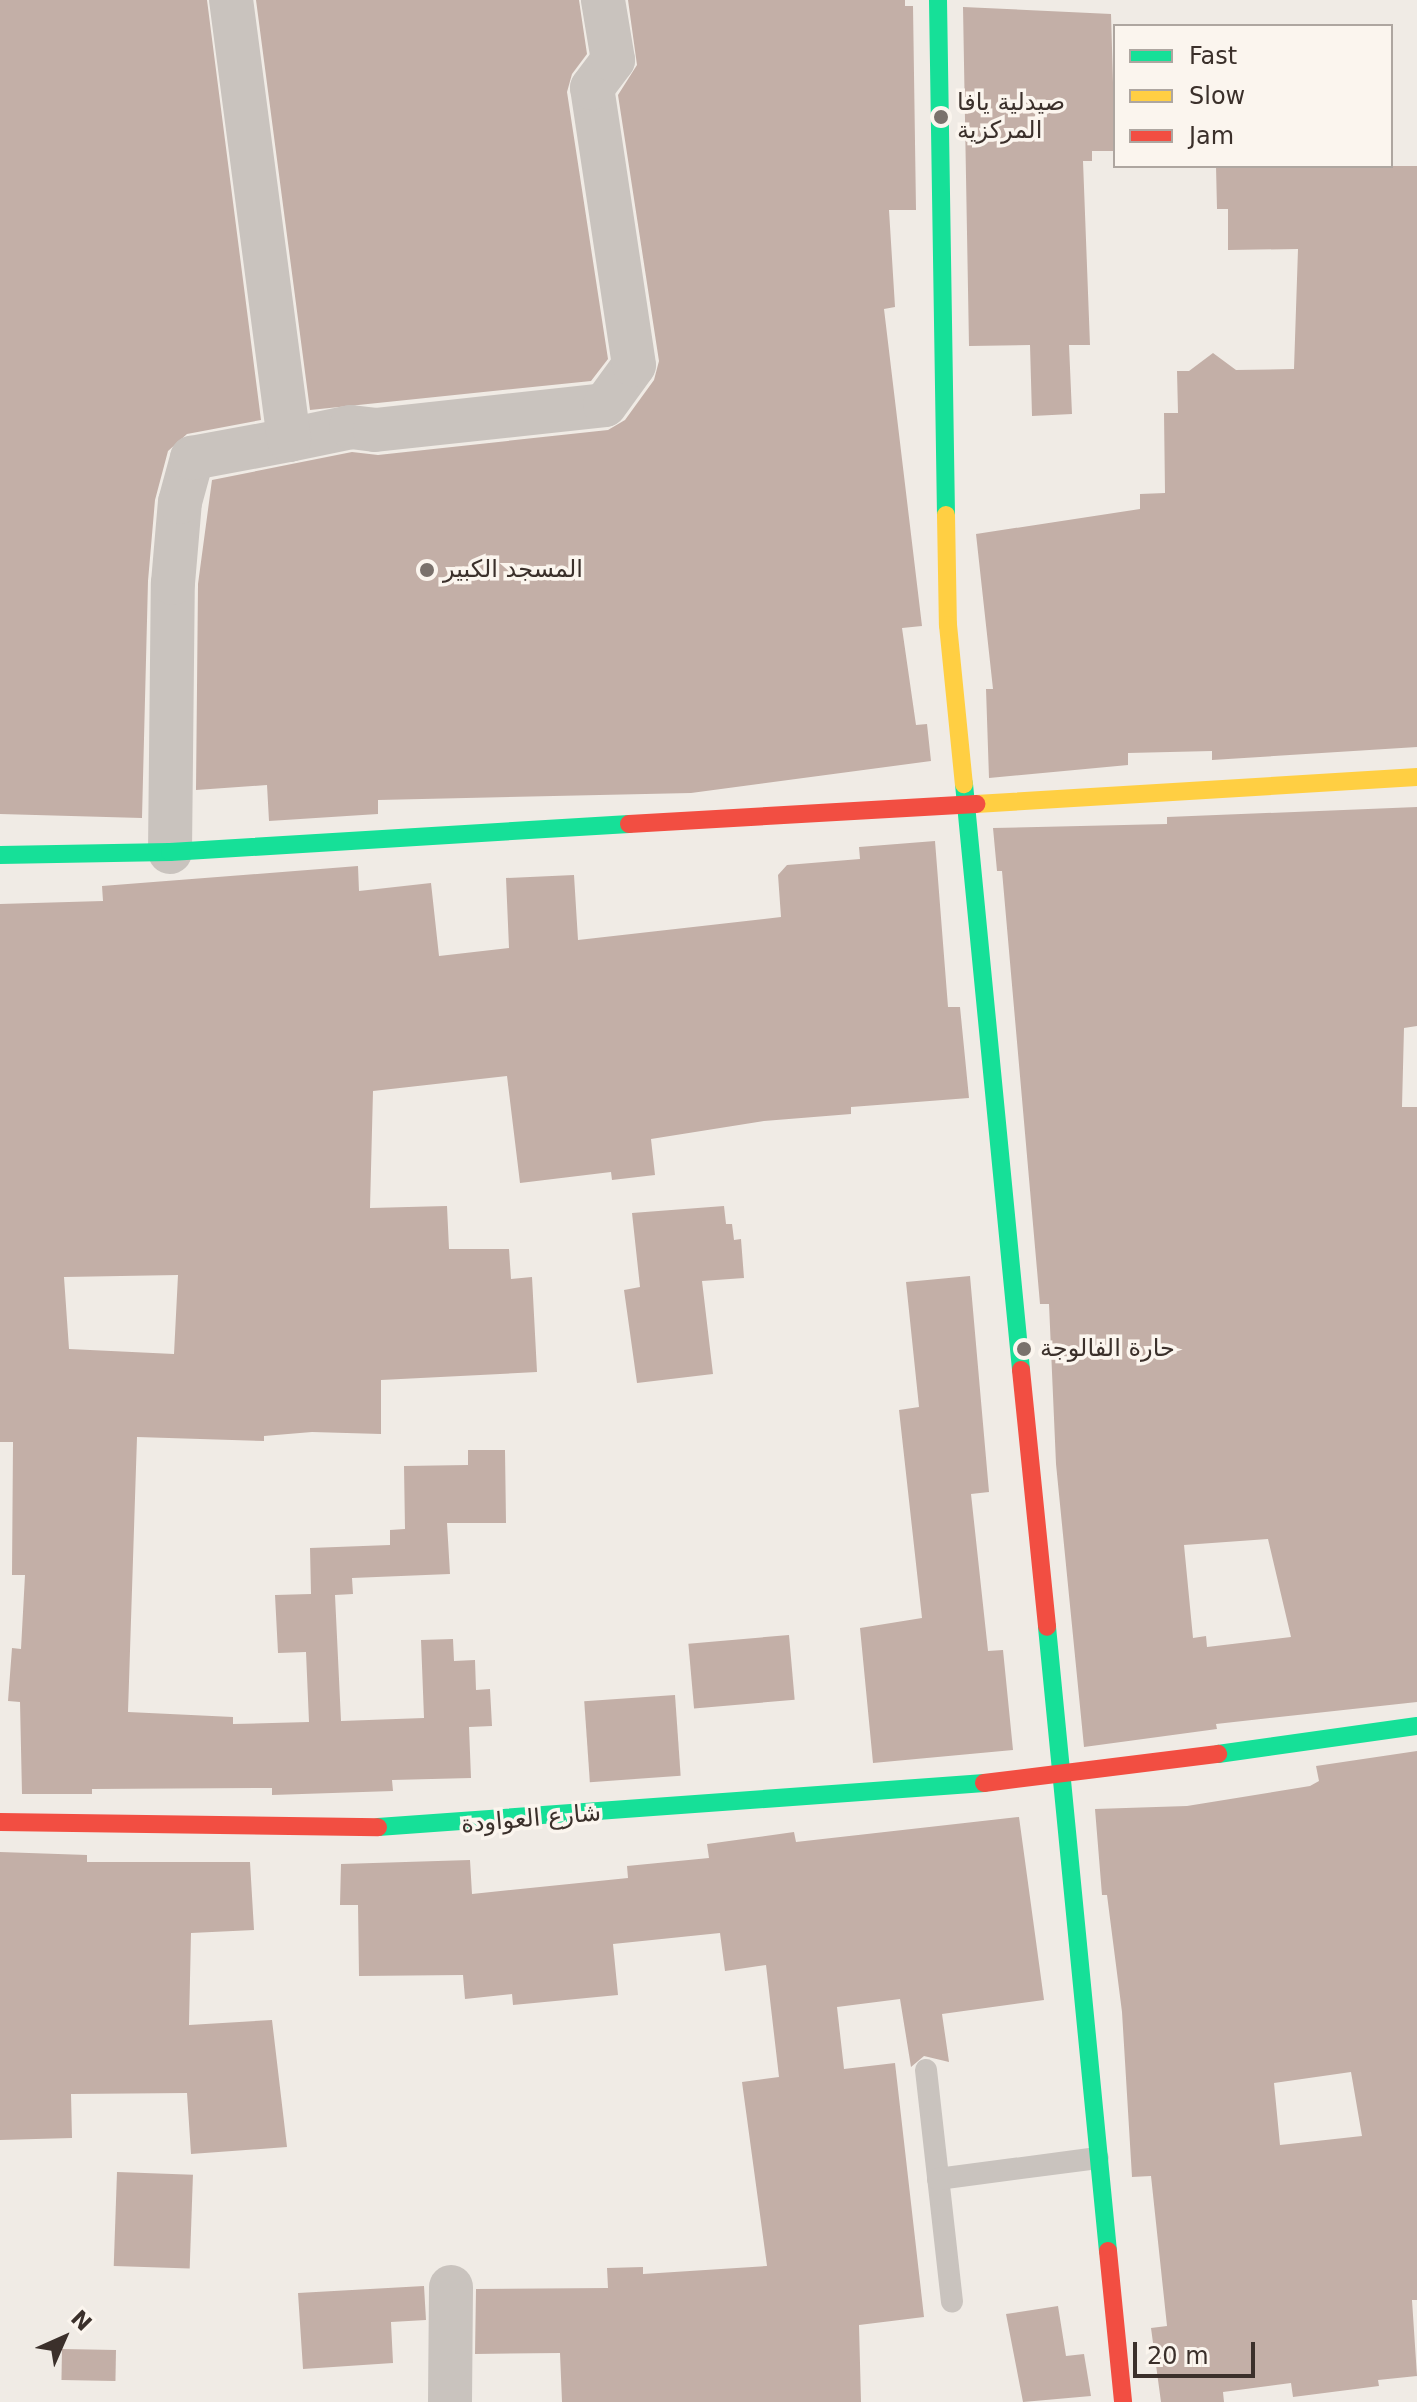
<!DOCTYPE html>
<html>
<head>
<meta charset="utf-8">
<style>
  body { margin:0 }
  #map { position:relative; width:1417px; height:2402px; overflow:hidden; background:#f0ebe5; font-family:"DejaVu Sans",Cairo,sans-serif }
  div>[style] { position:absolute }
  .building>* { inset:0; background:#c3afa7; transform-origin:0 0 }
  .lane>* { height:22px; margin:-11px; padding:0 11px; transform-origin:11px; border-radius:11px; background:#c9c3be }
  .street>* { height:44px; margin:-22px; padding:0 22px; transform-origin:22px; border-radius:22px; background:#c9c3be }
  .fast>* { height:18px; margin:-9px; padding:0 9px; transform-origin:9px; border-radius:9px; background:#16e098 }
  .slow>* { height:18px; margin:-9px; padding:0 9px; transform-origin:9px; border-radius:9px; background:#ffcf43 }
  .jam>* { height:18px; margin:-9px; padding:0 9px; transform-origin:9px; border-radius:9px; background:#f24e42 }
  .dots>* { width:22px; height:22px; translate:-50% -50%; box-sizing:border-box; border:4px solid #fbf5ee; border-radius:50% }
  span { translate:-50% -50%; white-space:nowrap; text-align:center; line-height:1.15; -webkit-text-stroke:7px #fbf5ee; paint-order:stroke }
  .poi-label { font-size:24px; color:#3b302b }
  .left { translate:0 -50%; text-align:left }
  .street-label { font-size:24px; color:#3b302b }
  .legend { position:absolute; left:1113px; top:24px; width:280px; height:144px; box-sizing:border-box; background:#fbf5ee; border:2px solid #aea6a0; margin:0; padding:10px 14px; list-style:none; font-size:24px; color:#3b302b }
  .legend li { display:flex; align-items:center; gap:16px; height:40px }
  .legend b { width:40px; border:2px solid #aea6a0 }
  .north { position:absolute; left:24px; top:2298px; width:80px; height:80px; -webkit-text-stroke:6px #fbf5ee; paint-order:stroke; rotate:45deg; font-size:22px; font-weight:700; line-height:32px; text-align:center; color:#3b302b }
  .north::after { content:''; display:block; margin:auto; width:28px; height:36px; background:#3b302b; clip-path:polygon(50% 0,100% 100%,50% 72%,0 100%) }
  .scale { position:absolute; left:1133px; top:2342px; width:122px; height:36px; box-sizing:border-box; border:4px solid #3b302b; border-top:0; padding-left:10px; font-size:24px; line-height:28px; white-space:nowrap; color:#3b302b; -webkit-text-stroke:6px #fbf5ee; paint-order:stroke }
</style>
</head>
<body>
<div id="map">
  <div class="building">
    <div style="clip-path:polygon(0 0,207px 0,261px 420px,187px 434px,168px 451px,155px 500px,148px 581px,142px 818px,0 814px)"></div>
    <div style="clip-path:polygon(256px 0,579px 0,587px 54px,572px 74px,567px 92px,608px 359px,591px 381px,310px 410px)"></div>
    <div style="clip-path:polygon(628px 0,905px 0,905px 6px,913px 6px,916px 210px,889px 210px,895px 307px,884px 309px,922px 626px,902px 628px,916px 725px,927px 724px,931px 761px,691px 793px,378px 800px,378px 814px,269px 821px,267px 785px,196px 790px,198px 584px,212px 480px,352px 452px,378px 455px,608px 430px,625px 420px,654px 380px,659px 361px,618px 95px,637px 65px)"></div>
    <div style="clip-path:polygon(963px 7px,1111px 14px,1115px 151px,1092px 151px,1092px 161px,1083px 161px,1090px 345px,1069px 345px,1072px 414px,1032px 416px,1030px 345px,969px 346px)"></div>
    <div style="clip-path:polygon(1216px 166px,1417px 166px,1417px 747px,1212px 760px,1212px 751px,1128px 753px,1128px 765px,989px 778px,986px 689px,993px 689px,976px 534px,1140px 509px,1140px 494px,1165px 493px,1164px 413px,1178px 413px,1177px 371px,1189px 371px,1213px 353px,1236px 370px,1294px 369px,1298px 249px,1228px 250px,1228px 209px,1217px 209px)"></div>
    <div style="clip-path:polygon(evenodd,1417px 807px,1417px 1026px,1404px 1028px,1402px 1107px,1417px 1107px,1417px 1702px,1216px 1724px,1217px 1729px,1084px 1747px,1056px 1464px,1049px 1304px,1040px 1304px,1002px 871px,997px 871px,993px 828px,1167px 824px,1167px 817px,1417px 807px,1268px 1539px,1291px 1637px,1207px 1647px,1206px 1636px,1193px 1638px,1184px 1545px,1268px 1539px)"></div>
    <div style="clip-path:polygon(evenodd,935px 841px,948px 1007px,960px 1007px,969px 1098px,851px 1107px,851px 1114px,764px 1121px,651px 1139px,655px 1175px,612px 1180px,611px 1172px,520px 1183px,507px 1076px,373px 1091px,370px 1208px,447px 1206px,449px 1249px,509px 1249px,511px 1279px,532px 1277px,537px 1372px,381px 1380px,381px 1434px,312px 1432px,264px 1436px,264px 1441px,137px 1437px,128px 1712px,233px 1717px,233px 1724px,309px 1722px,306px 1652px,278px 1653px,275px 1595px,311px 1594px,310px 1548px,390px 1545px,390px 1530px,405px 1529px,404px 1466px,468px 1465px,468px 1450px,505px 1450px,506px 1523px,447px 1523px,450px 1574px,352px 1578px,353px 1594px,335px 1595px,341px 1721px,424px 1718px,421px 1640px,453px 1639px,454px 1661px,475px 1660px,476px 1690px,490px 1689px,492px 1726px,469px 1727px,471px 1778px,392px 1780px,393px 1791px,272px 1795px,272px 1788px,92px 1789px,92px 1794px,22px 1794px,20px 1702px,8px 1701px,12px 1648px,21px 1649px,25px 1575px,12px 1575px,13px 1442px,0 1442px,0 904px,103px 901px,102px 886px,358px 866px,359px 891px,431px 883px,439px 956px,509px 948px,506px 878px,574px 875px,578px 940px,781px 917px,778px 875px,787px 865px,860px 859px,859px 847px,935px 841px,178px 1275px,174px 1354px,69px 1349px,64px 1277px,178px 1275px)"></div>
    <div style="clip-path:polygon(724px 1206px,726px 1224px,732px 1224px,734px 1240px,741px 1239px,744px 1278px,702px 1281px,713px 1374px,637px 1383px,624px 1290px,640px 1287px,632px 1213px)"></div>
    <div style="clip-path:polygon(970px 1276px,989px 1492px,971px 1494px,988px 1651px,1003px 1650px,1013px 1750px,873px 1763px,860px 1628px,922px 1618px,899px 1410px,919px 1407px,906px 1282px)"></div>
    <div style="left:789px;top:1635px;width:65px;height:101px;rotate:85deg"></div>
    <div style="left:675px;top:1695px;width:81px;height:91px;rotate:86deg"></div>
    <div style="clip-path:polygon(evenodd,1417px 1751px,1417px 2300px,1412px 2300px,1417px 2376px,1378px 2380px,1379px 2386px,1293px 2397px,1291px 2383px,1223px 2392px,1224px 2402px,1161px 2402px,1151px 2328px,1167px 2326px,1151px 2176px,1132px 2177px,1122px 2012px,1107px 1895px,1102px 1895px,1095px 1809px,1187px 1806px,1310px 1786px,1319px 1781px,1316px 1766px,1417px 1751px,1351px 2072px,1362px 2136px,1280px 2145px,1274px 2083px,1351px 2072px)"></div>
    <div style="clip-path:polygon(1019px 1817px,1044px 2000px,942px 2014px,949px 2062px,924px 2056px,911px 2067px,900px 1999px,837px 2007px,844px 2069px,895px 2063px,924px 2317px,859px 2325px,861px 2402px,562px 2402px,560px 2353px,475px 2354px,476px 2289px,608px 2288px,607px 2268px,643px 2267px,643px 2274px,767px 2266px,742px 2082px,779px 2077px,766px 1965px,725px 1971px,720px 1933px,613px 1944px,618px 1995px,513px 2005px,512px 1994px,465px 1999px,463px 1975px,359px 1976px,358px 1905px,340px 1905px,341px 1864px,470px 1860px,472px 1894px,628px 1878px,627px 1866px,709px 1858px,707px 1844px,794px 1832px,796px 1842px)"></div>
    <div style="clip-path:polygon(0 1852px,87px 1855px,87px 1862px,250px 1862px,254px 1930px,191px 1933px,189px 2025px,272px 2020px,287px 2147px,191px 2154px,187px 2093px,71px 2094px,72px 2138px,0 2140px)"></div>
    <div style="left:117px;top:2172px;width:76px;height:94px;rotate:2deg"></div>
    <div style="clip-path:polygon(424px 2286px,426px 2320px,391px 2322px,393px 2363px,303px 2369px,298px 2293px)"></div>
    <div style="clip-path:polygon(1058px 2306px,1066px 2356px,1084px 2354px,1091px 2396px,1023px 2402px,1006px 2314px)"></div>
    <div style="left:62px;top:2349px;width:54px;height:31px;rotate:1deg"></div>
  </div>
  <div class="lane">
    <div style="left:926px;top:2070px;width:233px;rotate:83.6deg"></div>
    <div style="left:938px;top:2179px;width:161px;rotate:-7.5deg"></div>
  </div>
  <div class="street">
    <div style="left:289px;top:440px;width:63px;rotate:-11.8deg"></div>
    <div style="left:351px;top:427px;width:24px;rotate:7deg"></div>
    <div style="left:375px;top:430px;width:231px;rotate:-6.2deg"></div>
    <div style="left:605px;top:405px;width:49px;rotate:-54.1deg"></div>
    <div style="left:634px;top:365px;width:280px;rotate:-98.6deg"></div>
    <div style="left:592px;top:88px;width:35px;rotate:-53deg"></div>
    <div style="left:613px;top:60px;width:61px;rotate:-99.5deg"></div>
    <div style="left:170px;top:852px;width:269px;rotate:-89.4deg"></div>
    <div style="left:173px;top:583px;width:81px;rotate:-85.1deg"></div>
    <div style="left:180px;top:502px;width:46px;rotate:-74.7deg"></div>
    <div style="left:192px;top:458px;width:99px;rotate:-10.5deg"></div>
    <div style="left:289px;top:440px;width:444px;rotate:-97.5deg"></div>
    <div style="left:450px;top:2402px;width:115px;rotate:-89.5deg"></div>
  </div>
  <div class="fast">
    <div style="left:938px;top:0;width:515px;rotate:89.11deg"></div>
    <div style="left:964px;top:784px;width:589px;rotate:84.44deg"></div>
    <div style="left:0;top:855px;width:170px;rotate:-1deg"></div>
    <div style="left:170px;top:852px;width:460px;rotate:-3.5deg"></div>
    <div style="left:1047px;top:1627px;width:627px;rotate:84.42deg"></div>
    <div style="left:1218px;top:1754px;width:201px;rotate:-8deg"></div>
    <div style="left:378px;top:1827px;width:608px;rotate:-4.15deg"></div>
  </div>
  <div class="slow">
    <div style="left:946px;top:515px;width:110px;rotate:89deg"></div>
    <div style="left:948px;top:625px;width:160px;rotate:84.3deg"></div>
    <div style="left:976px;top:804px;width:442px;rotate:-3.5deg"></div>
  </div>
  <div class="jam">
    <div style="left:629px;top:824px;width:348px;rotate:-3.3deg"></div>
    <div style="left:1021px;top:1370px;width:258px;rotate:84.2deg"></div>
    <div style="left:984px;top:1783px;width:236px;rotate:-7.1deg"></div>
    <div style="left:0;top:1822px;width:378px;rotate:0.8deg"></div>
    <div style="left:1108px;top:2251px;width:152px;rotate:84.3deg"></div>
  </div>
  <div class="dots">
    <div style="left:941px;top:117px;background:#7a716c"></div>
    <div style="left:427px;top:570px;background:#7a716c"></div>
    <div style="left:1024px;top:1349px;background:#7a716c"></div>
  </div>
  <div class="poi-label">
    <span class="left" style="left:957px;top:117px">صيدلية يافا<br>المركزية</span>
    <span class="left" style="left:443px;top:570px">المسجد الكبير</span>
    <span class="left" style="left:1040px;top:1349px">حارة الفالوجة</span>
  </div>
  <div class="street-label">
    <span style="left:531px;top:1819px;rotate:-5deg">شارع العواودة</span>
  </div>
  <ul class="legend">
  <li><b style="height:10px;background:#16e098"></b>Fast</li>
  <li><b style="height:10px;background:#ffcf43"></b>Slow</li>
  <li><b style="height:10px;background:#f24e42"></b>Jam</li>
  </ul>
  <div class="north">N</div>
  <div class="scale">20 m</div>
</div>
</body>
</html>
